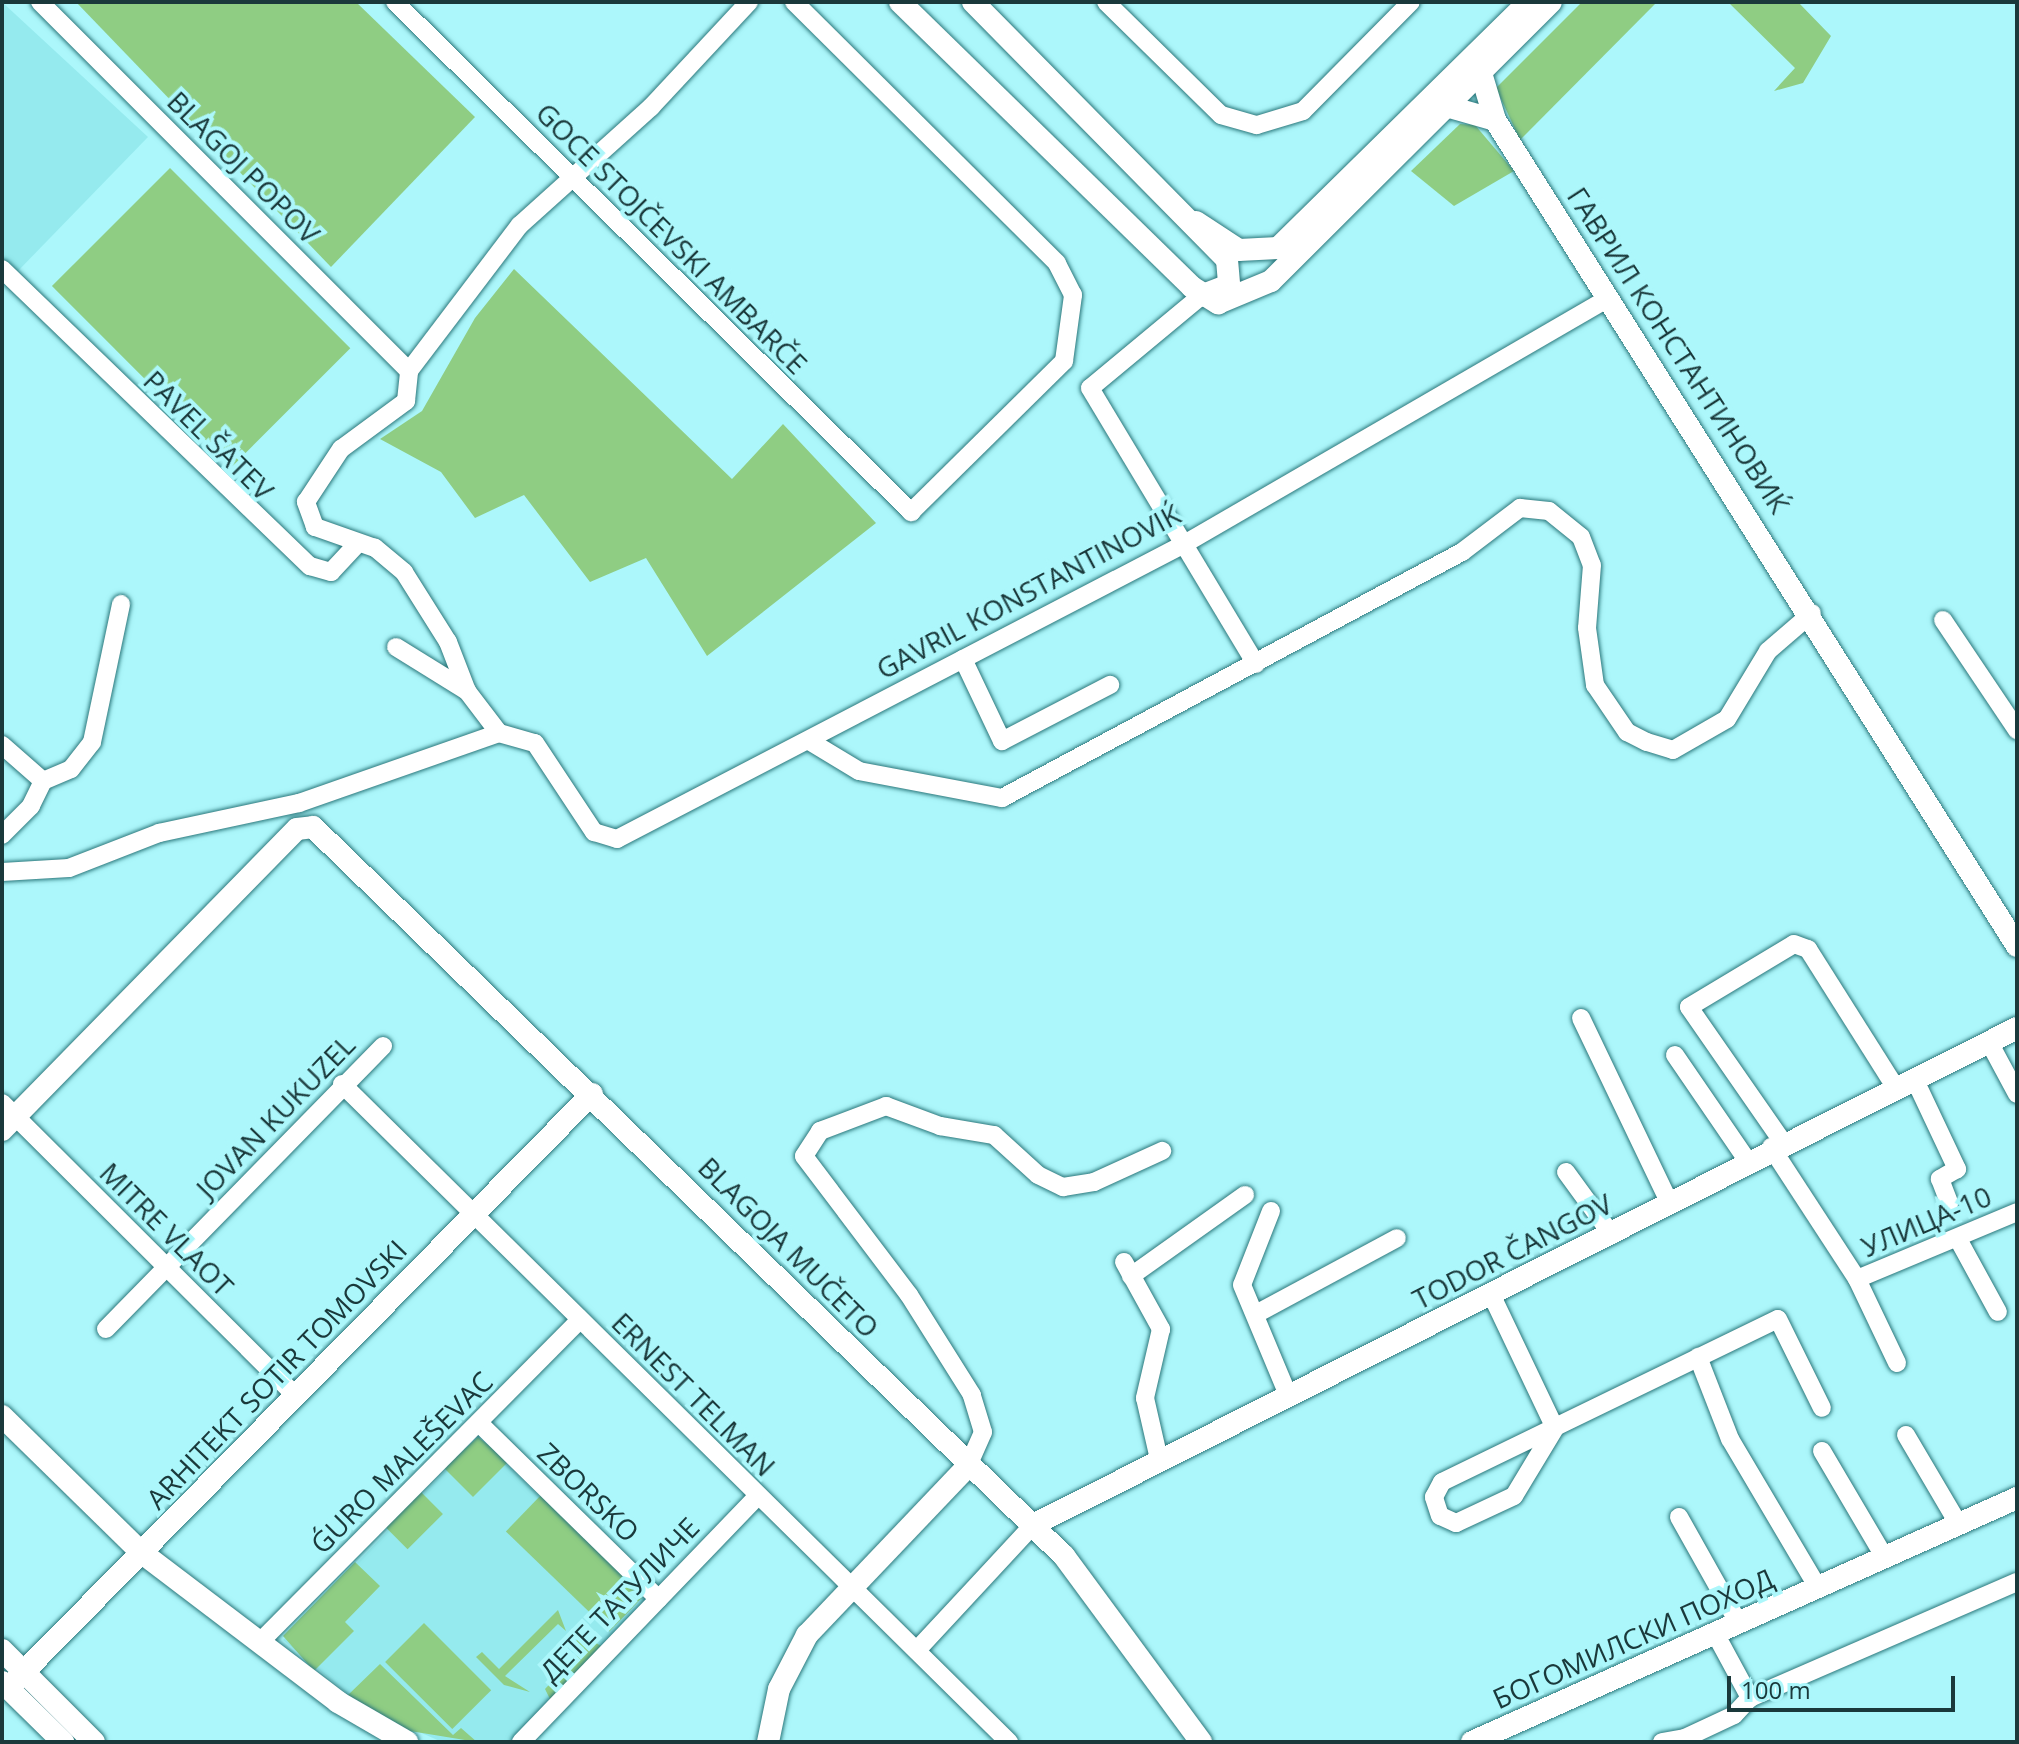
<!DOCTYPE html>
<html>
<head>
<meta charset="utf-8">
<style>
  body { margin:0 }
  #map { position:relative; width:2019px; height:1744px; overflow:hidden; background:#acf7fb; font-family:"Open Sans",sans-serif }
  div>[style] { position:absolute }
  .built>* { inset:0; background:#95eaee }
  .green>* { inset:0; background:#8fcd83; transform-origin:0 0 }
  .roads { filter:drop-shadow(0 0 2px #2b777b) drop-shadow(0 0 2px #2b777b) }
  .minor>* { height:18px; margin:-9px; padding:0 9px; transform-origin:9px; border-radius:9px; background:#fff }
  .tertiary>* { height:22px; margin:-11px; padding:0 11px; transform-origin:11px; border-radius:11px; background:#fff }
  span { translate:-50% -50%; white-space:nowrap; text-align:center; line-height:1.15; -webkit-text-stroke:8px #acf7fb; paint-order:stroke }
  .street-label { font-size:28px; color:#1a393b }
  .frame { position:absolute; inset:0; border:4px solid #1a393b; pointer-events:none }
  .scale { position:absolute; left:1727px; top:1676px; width:228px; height:36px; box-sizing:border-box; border:4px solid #1a393b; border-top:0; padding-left:10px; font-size:24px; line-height:28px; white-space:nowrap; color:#1a393b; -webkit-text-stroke:6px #acf7fb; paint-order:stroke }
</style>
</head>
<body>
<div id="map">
  <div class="built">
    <div style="clip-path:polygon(2px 2px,148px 137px,16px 273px,2px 259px)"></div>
    <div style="clip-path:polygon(478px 1437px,645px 1600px,511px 1742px,442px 1742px,365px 1708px,283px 1640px)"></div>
  </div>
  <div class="green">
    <div style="clip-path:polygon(76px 2px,356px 2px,475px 117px,331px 267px)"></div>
    <div style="clip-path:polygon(1582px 2px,1657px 2px,1520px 140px,1496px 88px)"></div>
    <div style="clip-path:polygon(1728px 2px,1798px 2px,1831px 36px,1803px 83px,1774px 91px,1795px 68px)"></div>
    <div style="clip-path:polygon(1460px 124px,1475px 125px,1514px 171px,1454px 206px,1411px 171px)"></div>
    <div style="left:170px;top:168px;width:255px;height:167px;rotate:45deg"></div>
    <div style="clip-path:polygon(514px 269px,732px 479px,783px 424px,876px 523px,707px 656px,646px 558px,590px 582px,524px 495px,475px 518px,441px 472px,380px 439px,422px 411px,475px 318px)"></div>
    <div style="clip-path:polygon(478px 1437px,509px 1461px,473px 1497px,444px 1468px)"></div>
    <div style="left:421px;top:1492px;width:31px;height:50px;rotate:45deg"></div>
    <div style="left:542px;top:1494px;width:144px;height:52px;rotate:44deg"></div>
    <div style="clip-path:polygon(355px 1562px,380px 1586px,345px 1622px,354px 1631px,314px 1671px,283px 1636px)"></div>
    <div style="clip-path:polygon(558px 1610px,566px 1631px,558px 1624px,505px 1676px,530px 1692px,504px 1685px,476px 1657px,482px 1652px,499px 1669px)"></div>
    <div style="left:424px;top:1623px;width:95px;height:55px;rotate:45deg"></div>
    <div style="clip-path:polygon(582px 1635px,603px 1647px,551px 1701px,545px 1689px,584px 1648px,576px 1641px)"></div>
    <div style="clip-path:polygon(380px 1664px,453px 1735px,461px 1728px,477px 1742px,410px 1731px,348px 1695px)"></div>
  </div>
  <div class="roads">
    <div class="minor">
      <div style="left:40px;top:2px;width:522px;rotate:45deg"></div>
      <div style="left:395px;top:2px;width:726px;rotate:44.66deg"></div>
      <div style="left:911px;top:512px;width:215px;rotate:-44.6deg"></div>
      <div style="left:1064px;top:361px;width:67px;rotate:-82.2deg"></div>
      <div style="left:1073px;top:295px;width:36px;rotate:-117deg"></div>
      <div style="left:1057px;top:263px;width:371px;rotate:-135.2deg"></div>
      <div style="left:1106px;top:2px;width:161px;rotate:44.5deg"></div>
      <div style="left:1221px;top:115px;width:37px;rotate:16deg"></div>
      <div style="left:1257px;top:125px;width:48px;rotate:-16.9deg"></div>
      <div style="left:1303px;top:111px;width:153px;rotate:-45.3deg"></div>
      <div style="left:2px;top:269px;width:428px;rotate:44deg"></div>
      <div style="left:310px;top:566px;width:22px;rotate:16deg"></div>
      <div style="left:331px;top:572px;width:40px;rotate:-47deg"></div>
      <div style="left:1201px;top:296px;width:144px;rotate:140.3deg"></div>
      <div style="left:1090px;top:388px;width:322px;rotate:59deg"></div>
      <div style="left:1943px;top:620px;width:133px;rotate:56.1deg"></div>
      <div style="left:396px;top:647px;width:84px;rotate:31.8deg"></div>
      <div style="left:963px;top:659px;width:91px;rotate:64.6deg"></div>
      <div style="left:1002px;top:741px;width:122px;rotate:-27.4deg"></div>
      <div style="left:499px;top:733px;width:37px;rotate:16deg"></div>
      <div style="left:535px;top:743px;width:107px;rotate:56.5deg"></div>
      <div style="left:594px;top:832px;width:24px;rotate:17deg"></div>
      <div style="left:617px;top:839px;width:641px;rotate:-27.48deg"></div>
      <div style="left:1186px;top:543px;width:488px;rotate:-30.1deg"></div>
      <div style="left:499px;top:733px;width:53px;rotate:-127.3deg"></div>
      <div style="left:467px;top:691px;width:53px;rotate:-111.2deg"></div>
      <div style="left:448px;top:642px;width:83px;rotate:-122.2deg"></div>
      <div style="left:404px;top:572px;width:38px;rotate:-140deg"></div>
      <div style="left:375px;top:548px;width:64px;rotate:-160.7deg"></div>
      <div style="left:315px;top:527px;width:27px;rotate:-110deg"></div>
      <div style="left:306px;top:502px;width:64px;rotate:-56.6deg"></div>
      <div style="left:341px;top:449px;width:81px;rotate:-36.4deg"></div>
      <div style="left:406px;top:401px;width:30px;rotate:-84deg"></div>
      <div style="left:409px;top:371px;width:183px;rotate:-52.8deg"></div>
      <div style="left:520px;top:225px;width:176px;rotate:-42deg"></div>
      <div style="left:651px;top:107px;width:144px;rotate:-47deg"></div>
      <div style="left:811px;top:742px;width:56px;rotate:31.1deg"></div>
      <div style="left:859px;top:771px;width:146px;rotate:10.7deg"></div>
      <div style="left:1002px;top:798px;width:522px;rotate:-28.14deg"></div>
      <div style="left:1462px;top:552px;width:73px;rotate:-37.2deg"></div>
      <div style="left:1520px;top:508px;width:29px;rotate:6deg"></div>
      <div style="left:1549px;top:511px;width:41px;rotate:39.1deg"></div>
      <div style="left:1581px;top:537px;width:30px;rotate:69deg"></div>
      <div style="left:1592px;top:565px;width:63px;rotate:94.5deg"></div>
      <div style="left:1587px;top:628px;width:58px;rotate:82deg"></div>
      <div style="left:1595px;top:685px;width:57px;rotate:55.8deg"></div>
      <div style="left:1627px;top:732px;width:22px;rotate:27deg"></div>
      <div style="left:1647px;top:742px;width:27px;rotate:17deg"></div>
      <div style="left:1673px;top:750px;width:62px;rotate:-29.9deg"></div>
      <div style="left:1727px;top:719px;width:79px;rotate:-58.9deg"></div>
      <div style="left:1768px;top:651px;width:58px;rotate:-40.8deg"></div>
      <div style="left:2px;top:745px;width:55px;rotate:41.3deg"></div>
      <div style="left:43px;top:781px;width:28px;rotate:116deg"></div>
      <div style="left:31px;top:806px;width:41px;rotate:135deg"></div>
      <div style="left:43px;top:781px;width:30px;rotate:-23deg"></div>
      <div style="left:71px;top:769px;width:34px;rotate:-52deg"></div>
      <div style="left:92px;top:742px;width:141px;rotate:-78.1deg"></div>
      <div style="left:2px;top:872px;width:67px;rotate:-3.4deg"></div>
      <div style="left:69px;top:868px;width:97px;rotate:-21.3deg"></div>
      <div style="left:159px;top:833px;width:143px;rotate:-12.1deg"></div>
      <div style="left:299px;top:803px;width:212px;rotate:-19.3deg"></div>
      <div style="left:1581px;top:1018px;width:206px;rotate:64.4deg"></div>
      <div style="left:1989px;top:1042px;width:59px;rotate:61.7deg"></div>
      <div style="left:1675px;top:1055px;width:127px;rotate:55.6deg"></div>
      <div style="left:1914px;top:1078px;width:101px;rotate:64.7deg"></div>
      <div style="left:1957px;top:1169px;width:20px;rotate:150deg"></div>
      <div style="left:1940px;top:1179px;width:26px;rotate:69deg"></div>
      <div style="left:342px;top:1084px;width:937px;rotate:44.61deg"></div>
      <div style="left:2px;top:1103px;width:412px;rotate:44.9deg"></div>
      <div style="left:1782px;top:1141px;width:163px;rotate:-124.8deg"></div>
      <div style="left:1689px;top:1007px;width:122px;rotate:-31deg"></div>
      <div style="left:1794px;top:944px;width:15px;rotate:20deg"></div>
      <div style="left:1808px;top:949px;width:165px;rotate:57.7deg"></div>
      <div style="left:1771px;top:1147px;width:158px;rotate:56.9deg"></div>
      <div style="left:1857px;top:1279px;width:93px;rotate:64.5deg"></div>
      <div style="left:1566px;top:1172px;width:78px;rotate:53.9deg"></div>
      <div style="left:1271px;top:1211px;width:79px;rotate:111.4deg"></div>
      <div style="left:1242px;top:1285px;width:119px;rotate:67.3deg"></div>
      <div style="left:1958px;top:1239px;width:83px;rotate:61.3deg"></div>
      <div style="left:1124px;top:1262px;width:77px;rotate:61.1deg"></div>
      <div style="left:1161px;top:1329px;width:71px;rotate:103.1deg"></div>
      <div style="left:1145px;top:1398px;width:63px;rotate:77.1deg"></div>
      <div style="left:1131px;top:1276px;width:140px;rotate:-35.4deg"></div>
      <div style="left:1857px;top:1279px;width:173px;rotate:-22.7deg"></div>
      <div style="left:1492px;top:1296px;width:146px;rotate:64.5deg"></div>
      <div style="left:1256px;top:1314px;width:160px;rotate:-28.3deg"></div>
      <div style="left:106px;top:1329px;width:396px;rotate:-45.6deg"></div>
      <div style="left:1698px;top:1357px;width:88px;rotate:68.7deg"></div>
      <div style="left:1730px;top:1439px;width:173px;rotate:59.4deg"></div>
      <div style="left:480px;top:1424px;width:250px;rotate:44.4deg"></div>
      <div style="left:1555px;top:1428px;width:79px;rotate:121.1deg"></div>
      <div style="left:1514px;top:1496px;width:64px;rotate:155deg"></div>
      <div style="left:1456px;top:1523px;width:17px;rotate:-156deg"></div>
      <div style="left:1440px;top:1516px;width:20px;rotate:-108deg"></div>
      <div style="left:1434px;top:1497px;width:17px;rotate:-62deg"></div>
      <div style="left:1442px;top:1482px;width:373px;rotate:-25.9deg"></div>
      <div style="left:1778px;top:1319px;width:99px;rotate:63.7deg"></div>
      <div style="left:1906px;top:1435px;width:104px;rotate:59.5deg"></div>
      <div style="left:1822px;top:1451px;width:124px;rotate:59.5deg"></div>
      <div style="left:968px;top:1466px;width:37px;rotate:-66deg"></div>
      <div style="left:983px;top:1432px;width:39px;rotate:-107deg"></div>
      <div style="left:972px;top:1395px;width:118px;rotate:-122.2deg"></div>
      <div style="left:909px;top:1295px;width:174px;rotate:-127.1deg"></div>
      <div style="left:804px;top:1156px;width:30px;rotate:-57deg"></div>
      <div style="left:820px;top:1131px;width:71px;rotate:-20.7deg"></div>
      <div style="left:886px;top:1106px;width:58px;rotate:20.3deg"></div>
      <div style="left:940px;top:1126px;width:55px;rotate:9.5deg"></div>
      <div style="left:994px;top:1135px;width:59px;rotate:42.3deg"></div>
      <div style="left:1038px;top:1175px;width:28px;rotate:26deg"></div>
      <div style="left:1063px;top:1187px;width:31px;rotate:-9deg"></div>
      <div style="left:1094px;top:1182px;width:75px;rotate:-24.5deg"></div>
      <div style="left:1679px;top:1517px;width:123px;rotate:60.7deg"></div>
      <div style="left:1716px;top:1635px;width:72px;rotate:61.6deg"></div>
      <div style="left:259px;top:1643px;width:455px;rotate:-45.2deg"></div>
      <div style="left:917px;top:1650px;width:171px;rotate:-47.1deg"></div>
      <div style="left:521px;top:1742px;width:342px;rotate:-46.1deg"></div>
      <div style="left:1662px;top:1742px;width:23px;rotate:-10deg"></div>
      <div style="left:1685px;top:1738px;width:54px;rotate:-25.1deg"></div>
      <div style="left:1734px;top:1715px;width:23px;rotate:-47deg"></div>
      <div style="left:1750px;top:1698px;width:291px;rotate:-23.5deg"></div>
    </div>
    <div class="tertiary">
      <div style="left:900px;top:2px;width:408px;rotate:44.3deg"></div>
      <div style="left:1192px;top:287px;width:31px;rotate:32deg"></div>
      <div style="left:1218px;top:303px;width:57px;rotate:-22.5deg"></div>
      <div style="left:1271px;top:281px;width:395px;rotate:-44.9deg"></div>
      <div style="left:973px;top:2px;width:362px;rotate:45.4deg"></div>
      <div style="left:1227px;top:260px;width:25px;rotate:85deg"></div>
      <div style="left:1229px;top:285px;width:30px;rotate:159deg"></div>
      <div style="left:1481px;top:73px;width:49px;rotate:73.4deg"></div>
      <div style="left:1495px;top:120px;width:977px;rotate:57.71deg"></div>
      <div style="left:1446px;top:106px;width:51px;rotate:15.9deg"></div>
      <div style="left:1196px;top:222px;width:51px;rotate:33.1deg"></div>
      <div style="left:1239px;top:250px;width:39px;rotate:-3deg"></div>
      <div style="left:1278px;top:248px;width:351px;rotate:-44.5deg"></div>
      <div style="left:2px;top:1130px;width:421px;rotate:-45.6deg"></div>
      <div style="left:297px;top:829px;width:16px;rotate:-7deg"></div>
      <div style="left:313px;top:827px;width:1047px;rotate:44.15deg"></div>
      <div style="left:1064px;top:1556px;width:231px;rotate:53.6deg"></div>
      <div style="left:2px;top:1416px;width:196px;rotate:44.4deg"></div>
      <div style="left:142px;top:1553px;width:246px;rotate:37.2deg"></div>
      <div style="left:338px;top:1702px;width:80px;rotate:30.1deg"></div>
      <div style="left:1033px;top:1525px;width:1102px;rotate:-26.8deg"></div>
      <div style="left:2px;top:1650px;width:130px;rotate:45deg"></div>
      <div style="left:2px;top:1682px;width:86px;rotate:44.5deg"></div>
      <div style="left:8px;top:1688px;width:833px;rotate:-45.49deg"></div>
      <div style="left:768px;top:1742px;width:54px;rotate:-78.3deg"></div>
      <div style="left:779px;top:1689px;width:61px;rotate:-62.6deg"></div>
      <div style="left:807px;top:1635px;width:233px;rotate:-46.4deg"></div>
      <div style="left:1472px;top:1742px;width:597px;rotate:-24.12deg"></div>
    </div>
  </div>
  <div class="street-label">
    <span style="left:244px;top:167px;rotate:45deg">BLAGOJ POPOV</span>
    <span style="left:672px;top:238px;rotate:45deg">GOCE STOJČEVSKI AMBARČE</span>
    <span style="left:1679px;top:350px;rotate:57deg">ГАВРИЛ КОНСТАНТИНОВИЌ</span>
    <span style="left:209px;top:435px;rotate:45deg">PAVEL ŠATEV</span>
    <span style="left:1028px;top:591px;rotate:-28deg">GAVRIL KONSTANTINOVIḰ</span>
    <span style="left:275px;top:1116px;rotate:-46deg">JOVAN KUKUZEL</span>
    <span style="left:1926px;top:1221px;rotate:-23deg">УЛИЦА-10</span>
    <span style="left:167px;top:1229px;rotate:45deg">MITRE VLAOT</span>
    <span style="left:789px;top:1247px;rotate:45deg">BLAGOJA MUČETO</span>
    <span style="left:1512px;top:1251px;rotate:-27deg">TODOR ČANGOV</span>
    <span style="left:276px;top:1374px;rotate:-46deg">ARHITEKT SOTIR TOMOVSKI</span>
    <span style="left:694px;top:1394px;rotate:45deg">ERNEST TELMAN</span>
    <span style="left:401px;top:1462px;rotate:-45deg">ǴURO MALEŠEVAC</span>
    <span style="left:589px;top:1492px;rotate:44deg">ZBORSKO</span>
    <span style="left:619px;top:1599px;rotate:-46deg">ДЕТЕ ТАТУЛИЧЕ</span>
    <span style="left:1633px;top:1638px;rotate:-24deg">БОГОМИЛСКИ ПОХОД</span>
  </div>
  <div class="frame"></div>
  <div class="scale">100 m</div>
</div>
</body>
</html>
